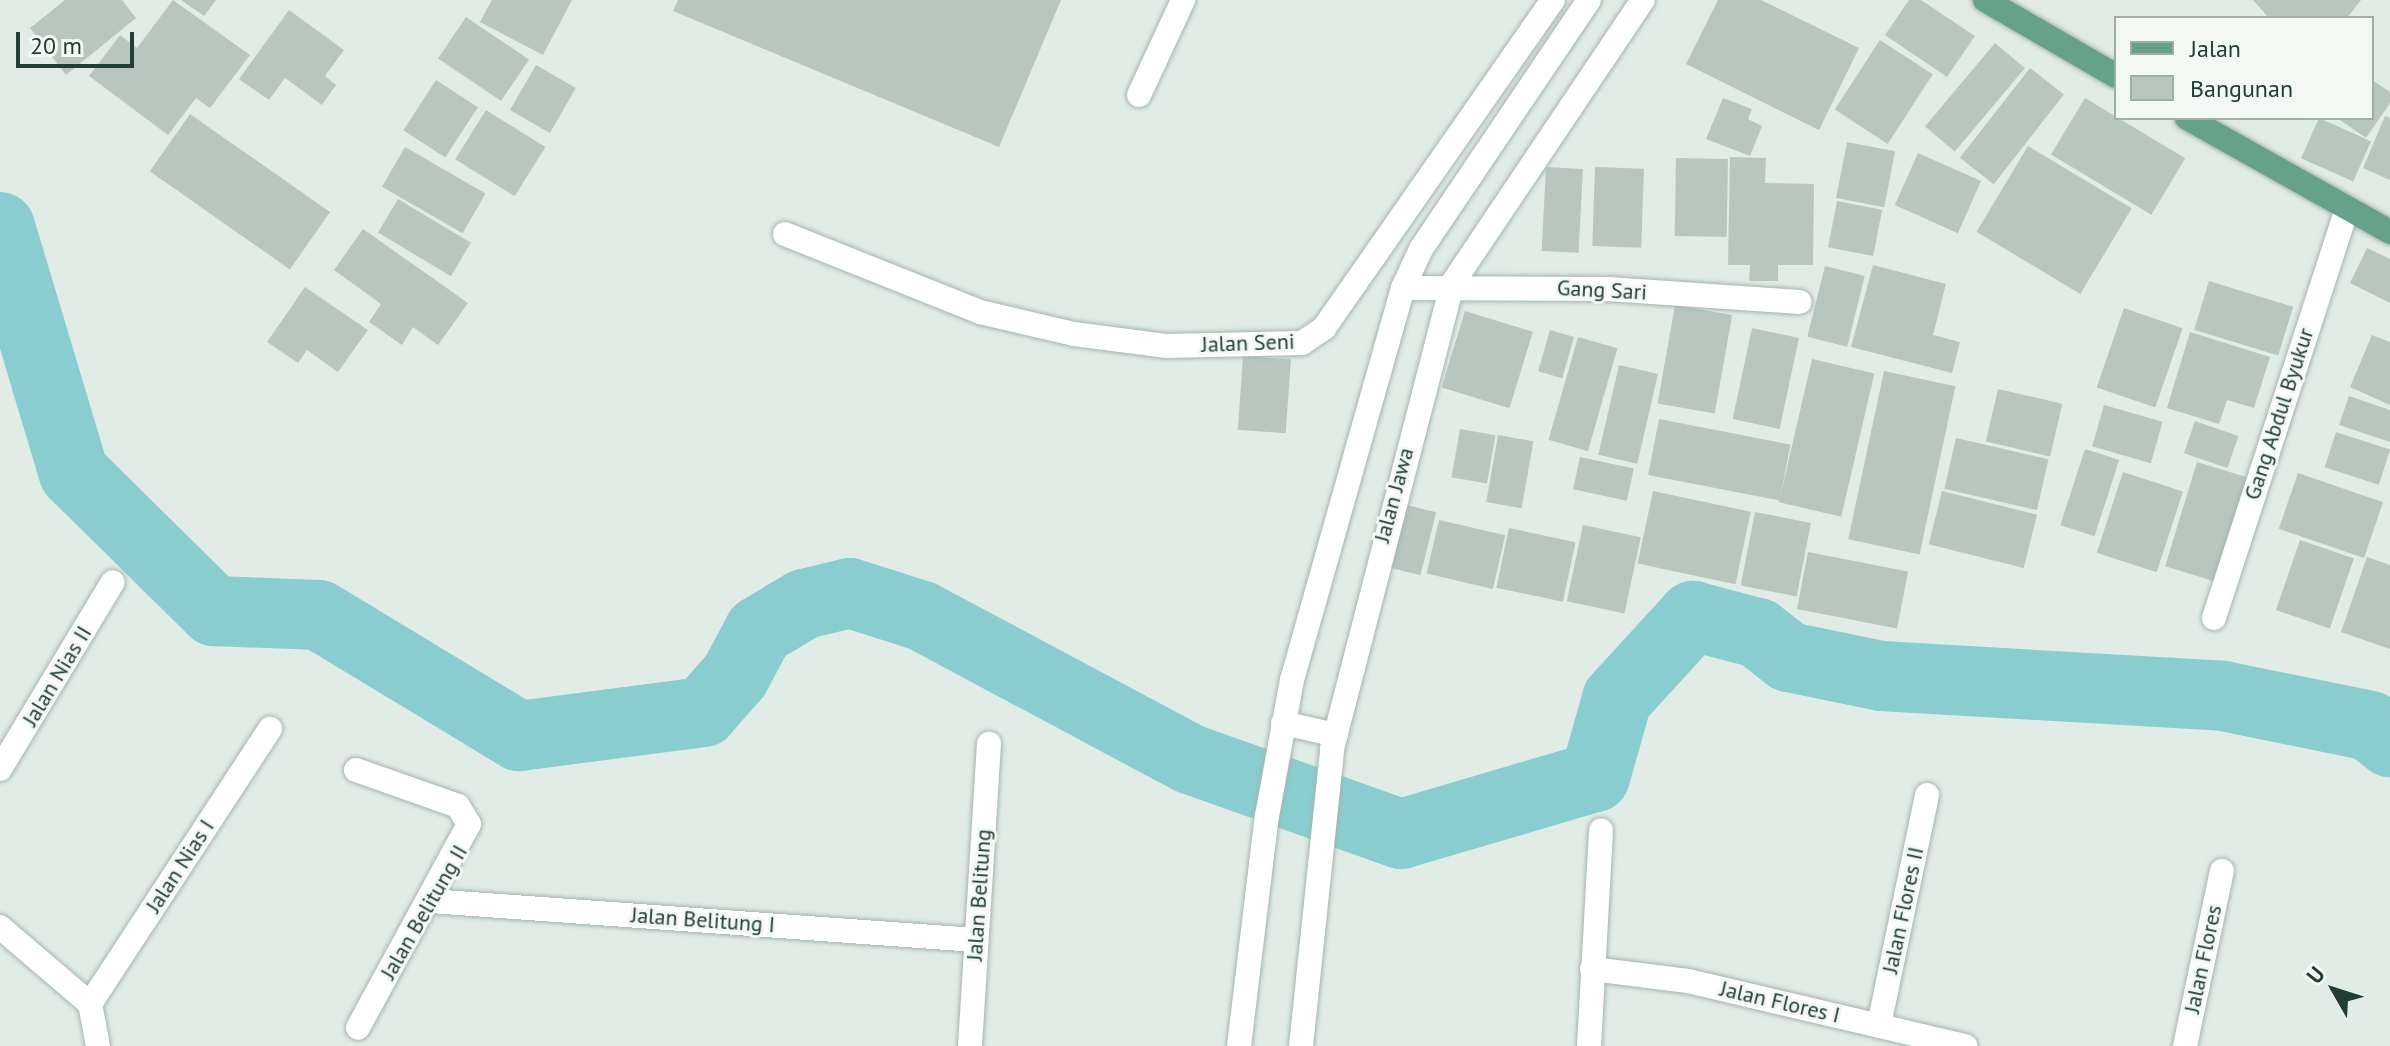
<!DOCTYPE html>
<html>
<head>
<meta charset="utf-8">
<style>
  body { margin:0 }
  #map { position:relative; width:2390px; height:1046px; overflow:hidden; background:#e1ece6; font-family:"PT Sans",sans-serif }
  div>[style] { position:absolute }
  .river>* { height:70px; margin:-35px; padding:0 35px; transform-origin:35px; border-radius:35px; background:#89cdd1 }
  .building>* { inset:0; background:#b7c7bf; transform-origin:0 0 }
  .roads { filter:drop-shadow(0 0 2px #a4b4ad) drop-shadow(0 0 2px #a4b4ad) }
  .minor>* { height:24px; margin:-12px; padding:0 12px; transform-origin:12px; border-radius:12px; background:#fff }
  .major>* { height:24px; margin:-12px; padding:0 12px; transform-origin:12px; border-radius:12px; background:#66a18c }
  span { translate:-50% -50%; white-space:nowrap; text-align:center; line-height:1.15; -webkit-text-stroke:6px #f2f8f4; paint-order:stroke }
  .street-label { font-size:22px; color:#223d33 }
  .legend { position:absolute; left:2114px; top:16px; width:260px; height:104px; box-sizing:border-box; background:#f2f8f4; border:2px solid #9fada7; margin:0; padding:10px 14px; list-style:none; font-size:24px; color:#223d33 }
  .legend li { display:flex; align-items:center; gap:16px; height:40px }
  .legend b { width:40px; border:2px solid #9fada7 }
  .north { position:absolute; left:2294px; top:950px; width:80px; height:80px; -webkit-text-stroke:6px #f2f8f4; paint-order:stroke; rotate:309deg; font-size:22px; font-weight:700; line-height:32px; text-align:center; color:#223d33 }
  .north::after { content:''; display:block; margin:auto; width:28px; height:36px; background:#223d33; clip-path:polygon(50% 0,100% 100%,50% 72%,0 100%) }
  .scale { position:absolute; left:16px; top:32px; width:118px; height:36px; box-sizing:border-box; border:4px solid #223d33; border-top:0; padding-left:10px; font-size:24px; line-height:28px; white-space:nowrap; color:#223d33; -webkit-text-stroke:6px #f2f8f4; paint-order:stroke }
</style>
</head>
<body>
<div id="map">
  <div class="river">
    <div style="left:0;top:227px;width:257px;rotate:73.3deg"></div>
    <div style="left:74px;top:473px;width:197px;rotate:44.6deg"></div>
    <div style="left:214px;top:611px;width:105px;rotate:2.2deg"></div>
    <div style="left:319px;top:615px;width:234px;rotate:31.2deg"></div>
    <div style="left:519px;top:736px;width:186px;rotate:-7.4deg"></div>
    <div style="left:703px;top:712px;width:48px;rotate:-48.4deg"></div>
    <div style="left:735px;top:676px;width:51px;rotate:-61.9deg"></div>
    <div style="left:759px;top:631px;width:52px;rotate:-31deg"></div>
    <div style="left:804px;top:604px;width:47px;rotate:-13.4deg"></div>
    <div style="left:850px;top:593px;width:76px;rotate:17.7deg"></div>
    <div style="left:922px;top:616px;width:304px;rotate:28.1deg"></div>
    <div style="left:1190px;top:759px;width:224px;rotate:19.6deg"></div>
    <div style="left:1401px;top:834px;width:202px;rotate:-16.4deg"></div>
    <div style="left:1595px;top:777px;width:81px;rotate:-74.2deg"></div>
    <div style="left:1617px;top:699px;width:113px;rotate:-47.5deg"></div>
    <div style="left:1693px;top:616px;width:67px;rotate:14.7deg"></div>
    <div style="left:1758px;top:633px;width:39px;rotate:38deg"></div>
    <div style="left:1789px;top:657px;width:94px;rotate:11.7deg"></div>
    <div style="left:1881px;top:676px;width:343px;rotate:3.3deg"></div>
    <div style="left:2223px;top:696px;width:150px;rotate:11.5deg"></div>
    <div style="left:2370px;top:726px;width:26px;rotate:39deg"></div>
  </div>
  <div class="building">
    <div style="clip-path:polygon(65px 0,122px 0,136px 18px,66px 75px,30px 28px)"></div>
    <div style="clip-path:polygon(173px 0,250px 55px,210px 108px,196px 98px,168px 135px,89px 76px,120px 35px,137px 48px)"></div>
    <div style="clip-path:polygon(181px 0,216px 0,204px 16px)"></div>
    <div style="clip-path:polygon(492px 0,572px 0,543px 55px,480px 22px)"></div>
    <div style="clip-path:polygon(678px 0,1061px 0,999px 147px,673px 11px)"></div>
    <div style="clip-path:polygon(1718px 0,1761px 0,1859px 48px,1819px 130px,1686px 64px)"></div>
    <div style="clip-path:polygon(1909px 0,1921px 0,1975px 36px,1947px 77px,1885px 35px)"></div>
    <div style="clip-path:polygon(2253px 0,2361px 0,2347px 18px,2269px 18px)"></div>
    <div style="clip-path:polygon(289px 10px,344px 50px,325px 76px,336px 85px,322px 105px,285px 78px,269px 100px,239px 79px)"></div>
    <div style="left:466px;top:17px;width:76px;height:50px;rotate:34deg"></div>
    <div style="left:1880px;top:40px;width:63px;height:83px;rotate:33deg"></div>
    <div style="left:1995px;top:43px;width:39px;height:109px;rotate:40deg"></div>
    <div style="left:536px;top:65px;width:46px;height:52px;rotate:30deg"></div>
    <div style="left:2030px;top:68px;width:43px;height:114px;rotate:38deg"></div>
    <div style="left:436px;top:80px;width:50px;height:60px;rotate:33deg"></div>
    <div style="clip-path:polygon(2372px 80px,2390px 92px,2390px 103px,2366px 138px,2337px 118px,2372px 118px)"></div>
    <div style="clip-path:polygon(1723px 98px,1752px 109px,1748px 119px,1762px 126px,1750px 156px,1706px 139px)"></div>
    <div style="left:2085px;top:98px;width:117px;height:66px;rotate:31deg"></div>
    <div style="left:486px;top:110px;width:70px;height:58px;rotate:32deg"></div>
    <div style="left:190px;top:114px;width:171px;height:70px;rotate:35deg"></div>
    <div style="clip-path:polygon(2385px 116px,2390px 118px,2390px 180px,2363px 168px)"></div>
    <div style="left:2319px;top:118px;width:57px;height:44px;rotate:24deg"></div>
    <div style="left:1847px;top:142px;width:49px;height:57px;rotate:11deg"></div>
    <div style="left:2028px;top:146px;width:121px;height:100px;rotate:31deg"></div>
    <div style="left:405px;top:147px;width:93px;height:46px;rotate:30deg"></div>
    <div style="left:1918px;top:153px;width:69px;height:57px;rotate:24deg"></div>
    <div style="clip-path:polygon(1730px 157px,1766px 158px,1765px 183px,1814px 184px,1813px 265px,1778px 265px,1778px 281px,1749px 281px,1750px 265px,1728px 265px)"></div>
    <div style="left:1676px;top:158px;width:52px;height:78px;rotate:1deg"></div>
    <div style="left:1546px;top:167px;width:37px;height:84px;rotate:3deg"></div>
    <div style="left:1595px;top:167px;width:49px;height:79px;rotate:2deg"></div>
    <div style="left:398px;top:199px;width:85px;height:39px;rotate:31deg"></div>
    <div style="left:1837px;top:201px;width:46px;height:47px;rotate:11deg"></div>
    <div style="clip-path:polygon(363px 229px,468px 303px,438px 345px,413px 327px,402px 345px,369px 322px,381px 304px,334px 270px)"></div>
    <div style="clip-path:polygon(2367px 248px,2390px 259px,2390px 303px,2350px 283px)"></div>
    <div style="clip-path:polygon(1873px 265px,1946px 284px,1933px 335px,1960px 342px,1952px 373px,1851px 347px)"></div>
    <div style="left:1825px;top:266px;width:41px;height:73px;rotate:14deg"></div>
    <div style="left:2209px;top:281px;width:88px;height:51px;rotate:17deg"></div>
    <div style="clip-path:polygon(305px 287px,368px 330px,338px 372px,307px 350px,298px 363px,267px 342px)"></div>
    <div style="left:1675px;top:305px;width:58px;height:100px;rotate:10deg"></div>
    <div style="left:2124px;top:308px;width:62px;height:84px;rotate:19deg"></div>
    <div style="left:1465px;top:311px;width:71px;height:80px;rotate:17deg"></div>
    <div style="left:1752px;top:328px;width:48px;height:93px;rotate:12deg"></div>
    <div style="left:1550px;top:330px;width:25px;height:43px;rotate:16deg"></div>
    <div style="clip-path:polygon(2190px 332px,2270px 357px,2254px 408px,2227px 400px,2219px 424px,2167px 408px)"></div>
    <div style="clip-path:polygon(2372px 335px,2390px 342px,2390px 405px,2350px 387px)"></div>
    <div style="left:1578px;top:337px;width:41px;height:107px;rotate:16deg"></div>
    <div style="left:1243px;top:356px;width:48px;height:74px;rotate:4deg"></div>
    <div style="left:1812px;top:359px;width:64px;height:147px;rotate:13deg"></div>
    <div style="left:1619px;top:365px;width:40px;height:92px;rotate:13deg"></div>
    <div style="left:1884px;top:371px;width:73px;height:172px;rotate:12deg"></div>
    <div style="left:1998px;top:389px;width:66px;height:54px;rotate:13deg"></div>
    <div style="clip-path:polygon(2349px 396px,2390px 410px,2390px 442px,2339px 425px)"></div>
    <div style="left:2104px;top:405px;width:61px;height:43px;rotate:16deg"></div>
    <div style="left:1659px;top:419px;width:134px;height:57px;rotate:11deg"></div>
    <div style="left:2195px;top:421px;width:46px;height:34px;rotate:19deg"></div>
    <div style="left:1460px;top:429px;width:36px;height:49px;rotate:10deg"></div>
    <div style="left:2336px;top:432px;width:57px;height:37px;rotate:18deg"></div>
    <div style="left:1498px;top:435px;width:36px;height:68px;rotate:10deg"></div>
    <div style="left:1956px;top:438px;width:95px;height:52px;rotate:13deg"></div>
    <div style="left:2085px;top:449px;width:36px;height:80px;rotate:18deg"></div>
    <div style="left:1580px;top:457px;width:55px;height:33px;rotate:12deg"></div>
    <div style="left:2197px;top:462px;width:53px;height:109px;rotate:17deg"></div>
    <div style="left:2123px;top:472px;width:63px;height:85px;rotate:18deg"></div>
    <div style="left:2298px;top:473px;width:90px;height:59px;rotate:19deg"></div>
    <div style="left:1653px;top:491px;width:100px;height:74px;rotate:12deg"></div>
    <div style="left:1942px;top:491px;width:98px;height:55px;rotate:14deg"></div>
    <div style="left:1407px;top:505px;width:30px;height:65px;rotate:14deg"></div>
    <div style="left:1755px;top:512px;width:57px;height:75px;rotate:11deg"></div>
    <div style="left:1439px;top:520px;width:68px;height:55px;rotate:13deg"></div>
    <div style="left:1583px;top:525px;width:59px;height:78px;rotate:12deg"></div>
    <div style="left:1509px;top:528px;width:68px;height:61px;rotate:12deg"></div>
    <div style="left:2300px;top:540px;width:57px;height:74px;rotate:19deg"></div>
    <div style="left:1808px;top:552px;width:102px;height:58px;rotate:11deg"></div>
    <div style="clip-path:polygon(2367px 557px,2390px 565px,2390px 649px,2341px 632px)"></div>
  </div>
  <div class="roads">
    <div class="minor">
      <div style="left:1139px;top:95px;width:105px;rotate:-65.1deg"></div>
      <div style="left:785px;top:234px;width:210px;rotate:21.8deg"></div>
      <div style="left:980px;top:312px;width:97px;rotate:13.2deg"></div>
      <div style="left:1074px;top:334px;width:94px;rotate:7.4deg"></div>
      <div style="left:1167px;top:346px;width:135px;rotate:-1.3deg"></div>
      <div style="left:1302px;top:343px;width:27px;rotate:-34deg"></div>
      <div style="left:1324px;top:328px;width:400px;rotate:-55.1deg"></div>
      <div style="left:1403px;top:288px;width:205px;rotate:0.3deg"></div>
      <div style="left:1608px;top:289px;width:192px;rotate:3.9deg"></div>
      <div style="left:2214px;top:618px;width:428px;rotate:-72deg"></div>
      <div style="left:1283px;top:723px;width:54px;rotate:12.8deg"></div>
      <div style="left:0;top:769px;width:218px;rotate:-58.9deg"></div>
      <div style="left:356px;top:770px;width:108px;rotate:19.4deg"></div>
      <div style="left:458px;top:806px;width:21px;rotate:59deg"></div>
      <div style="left:469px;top:824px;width:232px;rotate:118.6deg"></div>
      <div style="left:430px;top:901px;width:547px;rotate:4.09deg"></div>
      <div style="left:0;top:927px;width:118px;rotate:40.5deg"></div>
      <div style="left:90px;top:1004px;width:43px;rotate:79.2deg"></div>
      <div style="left:1592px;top:969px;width:97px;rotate:7.1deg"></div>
      <div style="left:1688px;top:981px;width:285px;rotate:13.2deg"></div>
      <div style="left:90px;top:1004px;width:329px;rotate:-56.8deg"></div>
      <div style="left:1879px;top:1025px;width:235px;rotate:-78.2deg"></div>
      <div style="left:970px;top:1046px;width:303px;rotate:-86.4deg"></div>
      <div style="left:1239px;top:1046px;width:232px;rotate:-83.1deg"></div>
      <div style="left:1267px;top:816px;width:138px;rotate:-79.6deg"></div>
      <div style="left:1292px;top:680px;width:407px;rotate:-74.2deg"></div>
      <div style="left:1403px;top:288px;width:43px;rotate:-65.2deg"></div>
      <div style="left:1421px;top:249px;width:300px;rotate:-56deg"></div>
      <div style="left:1301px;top:1046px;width:299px;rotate:-84deg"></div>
      <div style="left:1332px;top:749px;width:480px;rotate:-75.5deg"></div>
      <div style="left:1452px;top:284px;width:342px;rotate:-56.1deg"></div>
      <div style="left:1589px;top:1046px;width:216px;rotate:-86.8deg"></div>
      <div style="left:2185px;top:1046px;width:179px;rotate:-78.1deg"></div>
    </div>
    <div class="major">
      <div style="left:1985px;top:0;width:151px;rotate:30.1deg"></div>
      <div style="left:2187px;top:118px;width:233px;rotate:29.3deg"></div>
    </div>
  </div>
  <div class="street-label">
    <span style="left:1602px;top:290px;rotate:3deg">Gang Sari</span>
    <span style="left:1248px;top:343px;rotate:-2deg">Jalan Seni</span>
    <span style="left:2279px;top:414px;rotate:-72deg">Gang Abdul Byukur</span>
    <span style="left:1394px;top:495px;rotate:-75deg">Jalan Jawa</span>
    <span style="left:57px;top:676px;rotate:-59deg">Jalan Nias II</span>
    <span style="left:180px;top:866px;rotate:-57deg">Jalan Nias I</span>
    <span style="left:979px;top:895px;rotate:-86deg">Jalan Belitung</span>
    <span style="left:1903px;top:910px;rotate:-78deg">Jalan Flores II</span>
    <span style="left:424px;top:912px;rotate:-60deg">Jalan Belitung II</span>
    <span style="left:703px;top:920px;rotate:4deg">Jalan Belitung I</span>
    <span style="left:2203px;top:959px;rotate:-78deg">Jalan Flores</span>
    <span style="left:1780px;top:1002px;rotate:13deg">Jalan Flores I</span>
  </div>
  <ul class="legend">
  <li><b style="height:10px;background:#66a18c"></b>Jalan</li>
  <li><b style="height:22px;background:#b7c7bf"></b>Bangunan</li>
  </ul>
  <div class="north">U</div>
  <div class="scale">20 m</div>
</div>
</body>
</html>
